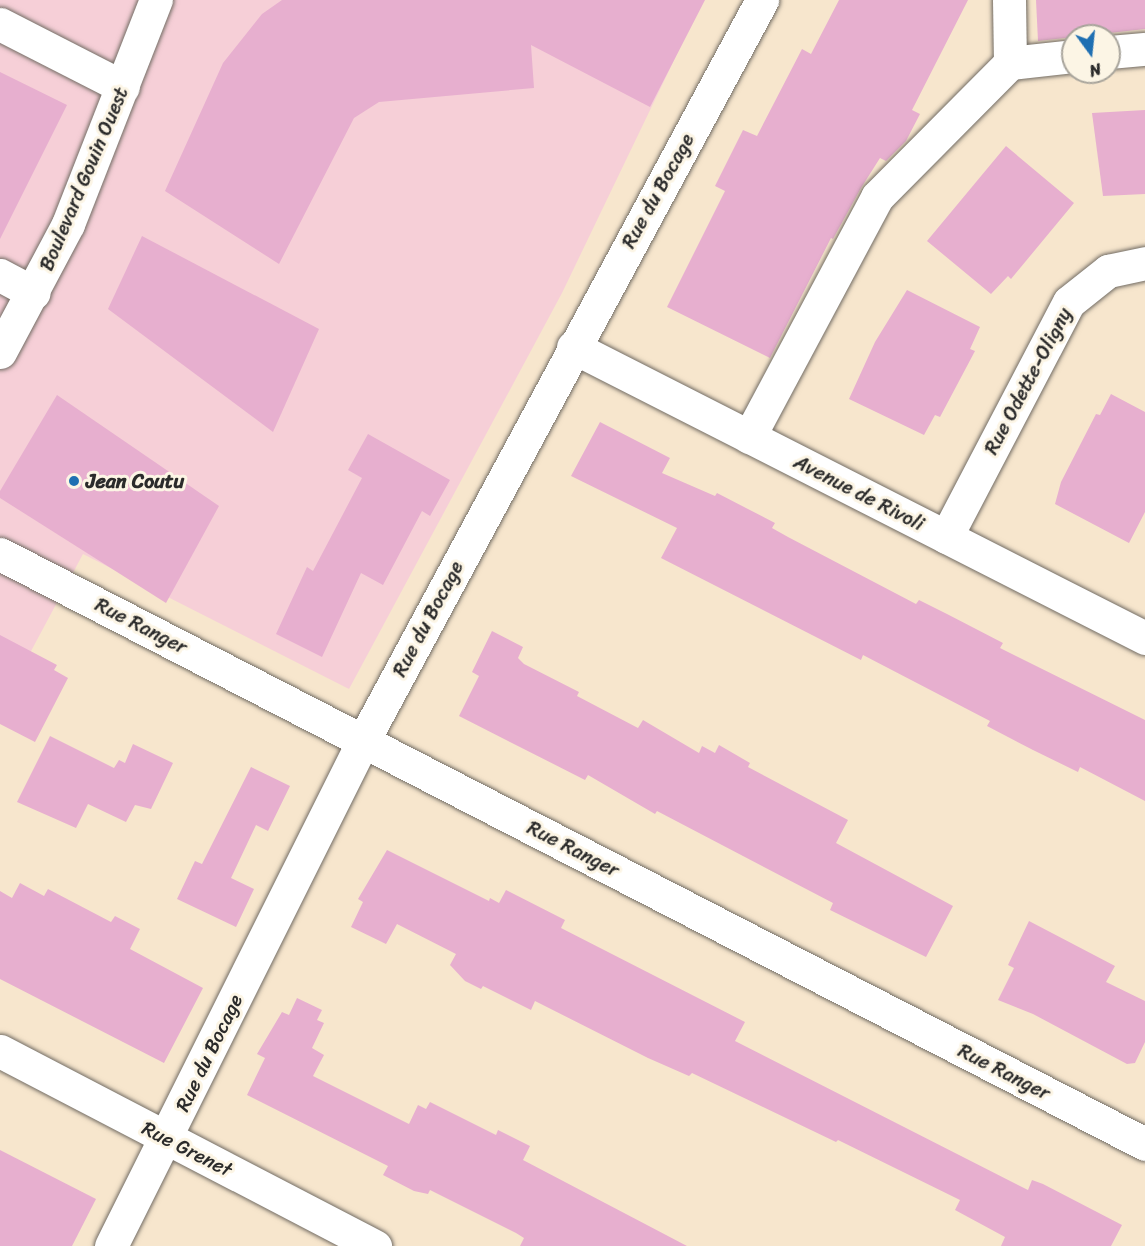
<!DOCTYPE html>
<html>
<head>
<meta charset="utf-8">
<style>
  body { margin:0 }
  #map { position:relative; width:1145px; height:1246px; overflow:hidden; background:#f7e6cd; font-family:Sriracha,sans-serif }
  div>[style] { position:absolute }
  .built>* { inset:0; background:#f6cfd7 }
  .building>* { inset:0; background:#e7afcf }
  .roads { filter:drop-shadow(0 0 2px #726c64) drop-shadow(0 0 2px #726c64) }
  .minor>* { height:33px; margin:-16.5px; padding:0 16.5px; transform-origin:16.5px; border-radius:16.5px; background:#fff }
  .dots>* { width:16px; height:16px; translate:-50% -50%; box-sizing:border-box; border:3px solid #fcf5e5; border-radius:50% }
  span { translate:-50% -50%; white-space:nowrap; text-align:center; line-height:1.15; -webkit-text-stroke:6px #fcf5e5; paint-order:stroke }
  .street-label { font-size:20px; color:#2b2b2b }
  .poi-label { font-size:20px; color:#2b2b2b; font-weight:700 }
  .left { translate:0 -50%; text-align:left }
  .north { position:absolute; left:1061px; top:24px; width:60px; height:60px; box-sizing:border-box; background:#fcf5e5; border:2px solid #a8a49b; border-radius:50%; rotate:165deg; font-size:16px; font-weight:700; line-height:24px; text-align:center; color:#2b2b2b }
  .north::after { content:''; display:block; margin:auto; width:21px; height:27px; background:#1f6fb2; clip-path:polygon(50% 0,100% 100%,50% 72%,0 100%) }
</style>
</head>
<body>
<div id="map">
  <div class="built">
    <div style="clip-path:polygon(0 0,703px 0,562px 293px,349px 689px,83px 554px,0 709px)"></div>
  </div>
  <div class="building">
    <div style="clip-path:polygon(282px 0,705px 0,650px 107px,531px 45px,534px 88px,379px 102px,354px 118px,279px 264px,165px 191px,223px 63px,262px 14px)"></div>
    <div style="clip-path:polygon(839px 0,968px 0,912px 110px,920px 114px,906px 141px,886px 161px,880px 158px,861px 188px,833px 239px,831px 238px,770px 358px,667px 307px,725px 191px,715px 186px,743px 130px,757px 136px,802px 49px,811px 54px)"></div>
    <div style="clip-path:polygon(1036px 0,1145px 0,1145px 29px,1038px 41px)"></div>
    <div style="clip-path:polygon(0 72px,67px 105px,0 239px)"></div>
    <div style="clip-path:polygon(1145px 110px,1145px 194px,1103px 196px,1092px 113px)"></div>
    <div style="clip-path:polygon(1006px 146px,1074px 203px,1011px 279px,1008px 276px,991px 294px,927px 241px)"></div>
    <div style="clip-path:polygon(142px 236px,319px 329px,273px 432px,108px 309px)"></div>
    <div style="clip-path:polygon(907px 290px,980px 327px,970px 349px,975px 351px,940px 417px,935px 415px,924px 435px,849px 399px,875px 342px)"></div>
    <div style="clip-path:polygon(1111px 394px,1145px 412px,1145px 512px,1129px 543px,1055px 504px,1061px 482px,1096px 414px,1100px 415px)"></div>
    <div style="clip-path:polygon(57px 395px,219px 506px,166px 603px,0 498px,0 491px)"></div>
    <div style="clip-path:polygon(600px 422px,670px 458px,662px 473px,715px 496px,717px 493px,775px 523px,772px 528px,788px 537px,916px 604px,919px 600px,947px 614px,1003px 643px,1000px 648px,1145px 720px,1145px 801px,1080px 767px,1078px 772px,1033px 750px,987px 726px,990px 721px,863px 655px,861px 660px,661px 558px,677px 528px,571px 476px)"></div>
    <div style="clip-path:polygon(368px 434px,450px 480px,430px 516px,422px 511px,383px 585px,361px 573px,322px 657px,276px 634px,307px 567px,313px 571px,362px 478px,348px 470px)"></div>
    <div style="clip-path:polygon(492px 631px,523px 647px,518px 658px,524px 664px,579px 692px,577px 696px,638px 728px,643px 720px,699px 753px,702px 746px,715px 753px,719px 745px,750px 763px,748px 767px,848px 820px,836px 843px,953px 906px,926px 957px,830px 910px,833px 903px,657px 811px,655px 814px,588px 775px,585px 780px,459px 716px,479px 676px,472px 672px)"></div>
    <div style="clip-path:polygon(0 635px,57px 665px,54px 670px,68px 678px,35px 742px,0 724px)"></div>
    <div style="clip-path:polygon(50px 736px,114px 768px,119px 760px,125px 763px,133px 744px,173px 763px,151px 809px,135px 805px,126px 822px,88px 804px,76px 828px,17px 802px)"></div>
    <div style="clip-path:polygon(251px 767px,290px 786px,268px 831px,256px 825px,231px 878px,254px 889px,236px 927px,177px 899px,195px 861px,202px 864px)"></div>
    <div style="clip-path:polygon(387px 850px,489px 901px,490px 898px,499px 903px,506px 890px,565px 920px,561px 928px,745px 1022px,735px 1041px,1028px 1190px,1032px 1180px,1043px 1184px,1122px 1225px,1111px 1246px,1001px 1246px,1005px 1237px,955px 1210px,960px 1200px,838px 1140px,836px 1142px,692px 1073px,689px 1076px,648px 1058px,535px 1001px,531px 1010px,483px 986px,481px 989px,465px 981px,450px 965px,456px 954px,397px 924px,386px 944px,351px 927px,363px 902px,358px 899px)"></div>
    <div style="clip-path:polygon(20px 883px,44px 896px,48px 889px,111px 922px,115px 916px,140px 929px,130px 949px,203px 988px,164px 1063px,0 979px,0 891px,12px 898px)"></div>
    <div style="clip-path:polygon(1029px 921px,1115px 966px,1106px 982px,1145px 1001px,1145px 1042px,1135px 1063px,1127px 1064px,1033px 1014px,998px 1000px,1014px 968px,1008px 965px)"></div>
    <div style="clip-path:polygon(297px 998px,322px 1010px,317px 1020px,324px 1023px,312px 1048px,324px 1055px,313px 1076px,409px 1124px,418px 1105px,426px 1109px,430px 1102px,496px 1135px,498px 1130px,530px 1146px,523px 1160px,687px 1246px,520px 1246px,524px 1238px,516px 1233px,430px 1190px,428px 1194px,414px 1191px,383px 1175px,388px 1166px,247px 1095px,265px 1058px,257px 1054px,282px 1012px,289px 1015px)"></div>
    <div style="clip-path:polygon(0 1150px,96px 1199px,72px 1246px,0 1246px)"></div>
  </div>
  <div class="roads">
    <div class="minor">
      <div style="left:1009px;top:0;width:63px;rotate:89.1deg"></div>
      <div style="left:0;top:24px;width:138px;rotate:27.1deg"></div>
      <div style="left:1109px;top:52px;width:36px;rotate:-5deg"></div>
      <div style="left:0;top:275px;width:38px;rotate:28deg"></div>
      <div style="left:573px;top:347px;width:642px;rotate:26.96deg"></div>
      <div style="left:0;top:352px;width:145px;rotate:-62deg"></div>
      <div style="left:68px;top:224px;width:241px;rotate:-68.6deg"></div>
      <div style="left:749px;top:437px;width:272px;rotate:-61.9deg"></div>
      <div style="left:877px;top:197px;width:189px;rotate:-45.2deg"></div>
      <div style="left:1010px;top:63px;width:63px;rotate:-6.3deg"></div>
      <div style="left:946px;top:537px;width:265px;rotate:-62.4deg"></div>
      <div style="left:1069px;top:302px;width:50px;rotate:-38.5deg"></div>
      <div style="left:1108px;top:271px;width:38px;rotate:-12deg"></div>
      <div style="left:0;top:554px;width:1288px;rotate:27.26deg"></div>
      <div style="left:0;top:1051px;width:423px;rotate:27.5deg"></div>
      <div style="left:111px;top:1246px;width:564px;rotate:-63.48deg"></div>
      <div style="left:363px;top:741px;width:842px;rotate:-61.7deg"></div>
    </div>
  </div>
  <div class="dots">
    <div style="left:74px;top:481px;background:#1f6fb2"></div>
  </div>
  <div class="street-label">
    <span style="left:84px;top:179px;rotate:-67deg">Boulevard Gouin Ouest</span>
    <span style="left:658px;top:191px;rotate:-61deg">Rue du Bocage</span>
    <span style="left:1028px;top:381px;rotate:-62deg">Rue Odette-Oligny</span>
    <span style="left:859px;top:493px;rotate:27deg">Avenue de Rivoli</span>
    <span style="left:428px;top:619px;rotate:-62deg">Rue du Bocage</span>
    <span style="left:141px;top:626px;rotate:27deg">Rue Ranger</span>
    <span style="left:573px;top:849px;rotate:27deg">Rue Ranger</span>
    <span style="left:209px;top:1053px;rotate:-64deg">Rue du Bocage</span>
    <span style="left:1004px;top:1072px;rotate:27deg">Rue Ranger</span>
    <span style="left:187px;top:1149px;rotate:27deg">Rue Grenet</span>
  </div>
  <div class="poi-label">
    <span class="left" style="left:86px;top:481px">Jean Coutu</span>
  </div>
  <div class="north">N</div>
</div>
</body>
</html>
